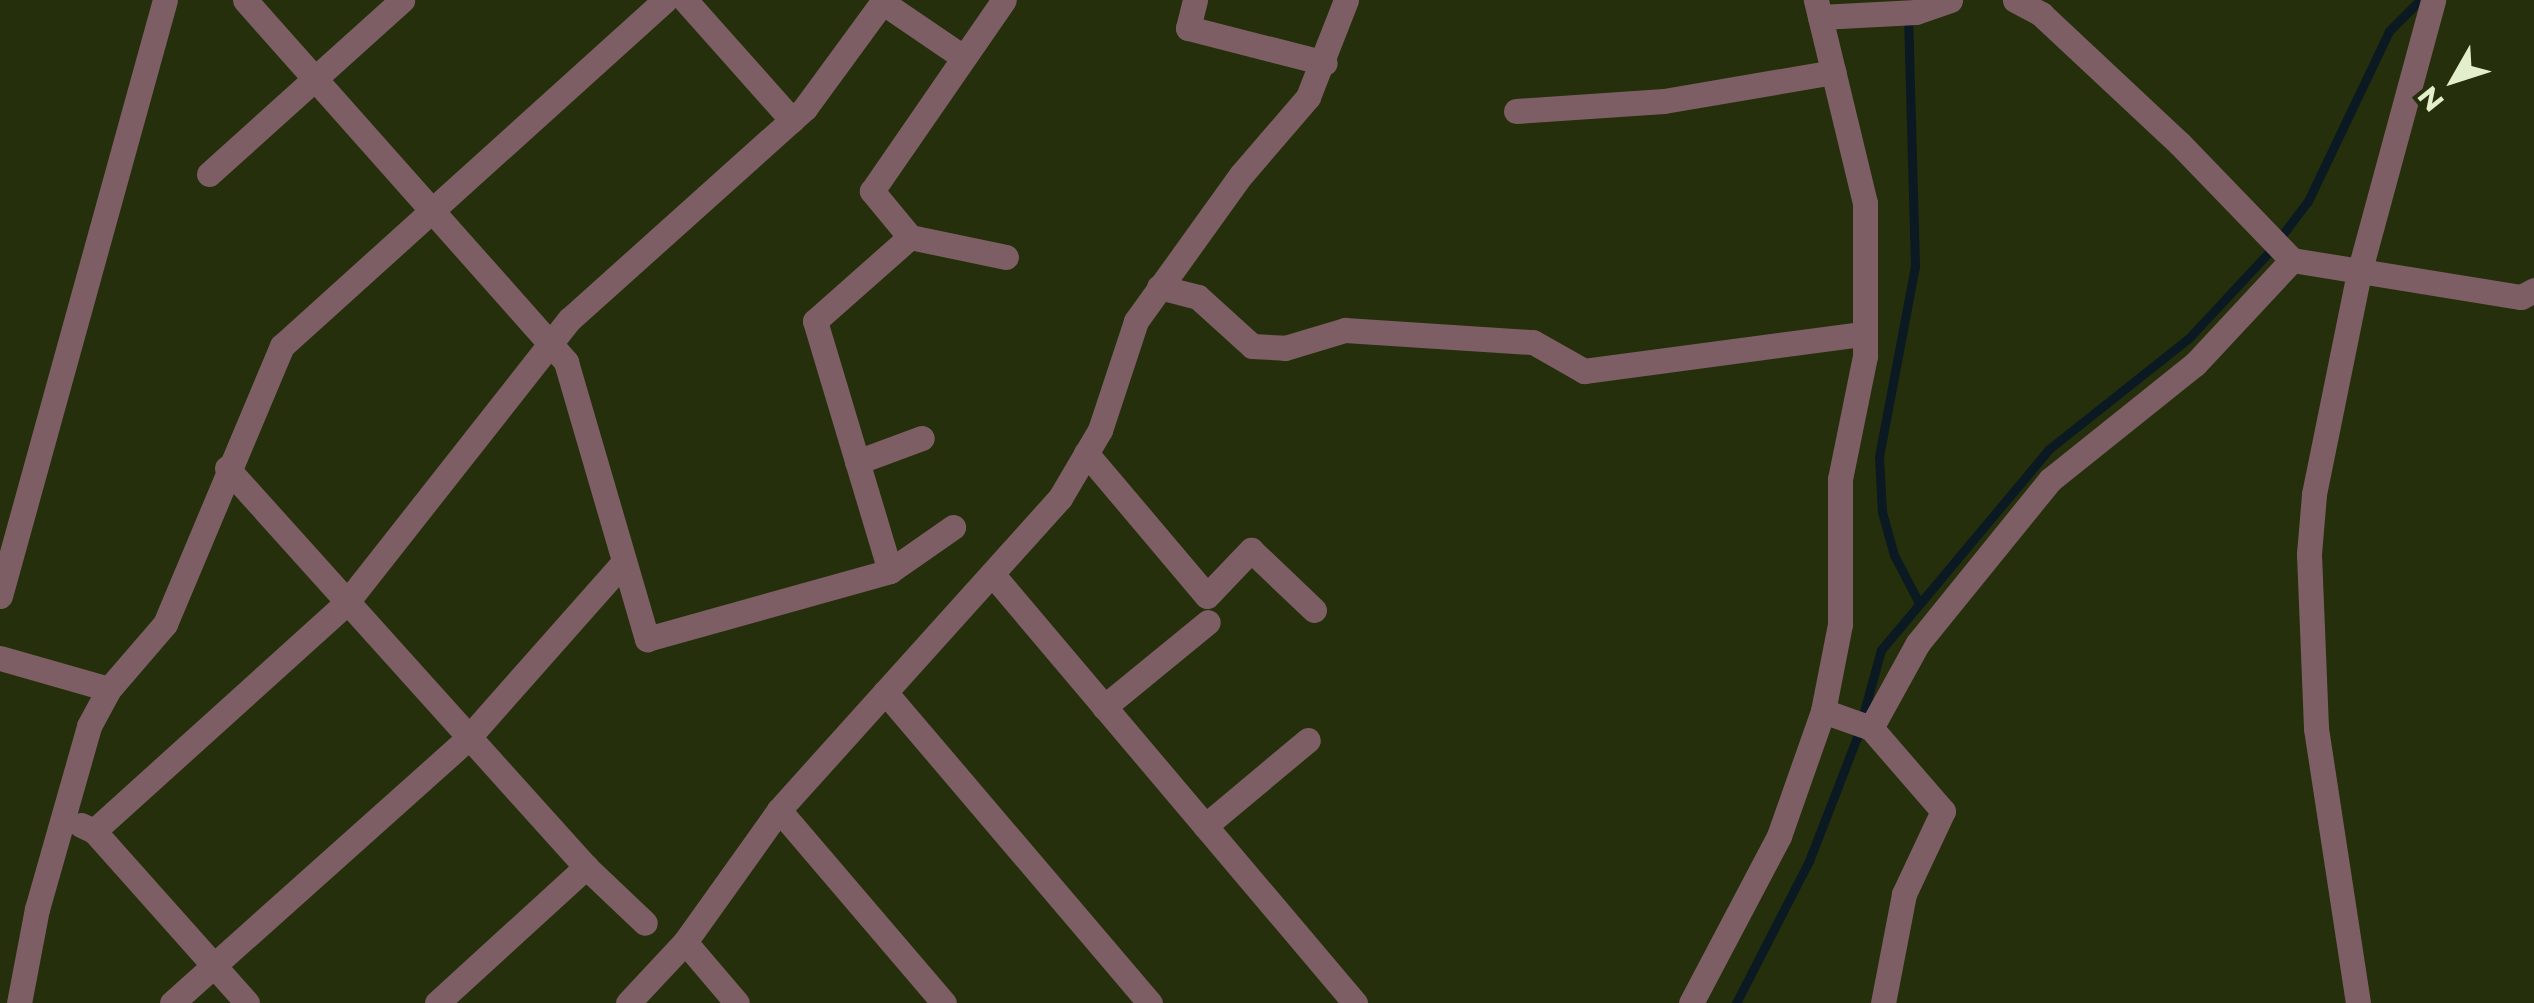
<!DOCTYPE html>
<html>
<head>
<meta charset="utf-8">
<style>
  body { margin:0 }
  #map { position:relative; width:2534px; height:1003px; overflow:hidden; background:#252f0b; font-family:Montserrat,sans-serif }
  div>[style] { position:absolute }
  .stream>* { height:9px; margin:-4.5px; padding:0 4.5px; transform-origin:4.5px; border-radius:4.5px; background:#0b1923 }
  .minor>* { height:25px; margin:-12.5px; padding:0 12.5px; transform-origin:12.5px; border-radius:12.5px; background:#7e5e65 }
  .tertiary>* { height:25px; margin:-12.5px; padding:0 12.5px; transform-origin:12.5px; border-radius:12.5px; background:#7e5e65 }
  span { translate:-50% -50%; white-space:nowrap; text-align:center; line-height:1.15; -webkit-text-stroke:9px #252f0b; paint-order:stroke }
  .north { position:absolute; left:2404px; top:30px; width:100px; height:100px; -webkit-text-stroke:8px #252f0b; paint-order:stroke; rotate:231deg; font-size:28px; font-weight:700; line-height:40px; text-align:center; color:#e3efcc }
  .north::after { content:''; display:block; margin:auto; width:35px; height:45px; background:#e3efcc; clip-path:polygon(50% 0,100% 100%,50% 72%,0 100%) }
</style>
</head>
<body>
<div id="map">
  <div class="stream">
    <div style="left:1908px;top:15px;width:251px;rotate:88.4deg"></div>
    <div style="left:1915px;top:266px;width:194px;rotate:100.7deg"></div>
    <div style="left:1879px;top:457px;width:55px;rotate:86.9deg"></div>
    <div style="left:1882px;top:512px;width:45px;rotate:74.4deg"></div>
    <div style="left:1894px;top:555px;width:52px;rotate:62.4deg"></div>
    <div style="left:1736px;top:1003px;width:160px;rotate:-62.8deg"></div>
    <div style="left:1809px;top:861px;width:133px;rotate:-68.8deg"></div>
    <div style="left:1857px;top:737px;width:90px;rotate:-74.6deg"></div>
    <div style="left:1881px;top:650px;width:262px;rotate:-50.1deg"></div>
    <div style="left:2049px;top:449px;width:177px;rotate:-38.4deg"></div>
    <div style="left:2188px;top:339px;width:120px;rotate:-47deg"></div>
    <div style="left:2270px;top:251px;width:63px;rotate:-52.8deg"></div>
    <div style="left:2308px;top:201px;width:188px;rotate:-64.5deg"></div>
    <div style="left:2389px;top:31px;width:44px;rotate:-45deg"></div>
  </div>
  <div class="minor">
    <div style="left:245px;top:0;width:484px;rotate:48.4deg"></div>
    <div style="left:566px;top:362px;width:289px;rotate:73.7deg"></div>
    <div style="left:647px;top:639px;width:252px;rotate:-15.6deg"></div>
    <div style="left:890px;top:571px;width:77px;rotate:-34.9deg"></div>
    <div style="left:685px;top:0;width:161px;rotate:48.3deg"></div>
    <div style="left:1195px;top:0;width:29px;rotate:104deg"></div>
    <div style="left:1188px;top:28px;width:141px;rotate:14.3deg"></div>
    <div style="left:2015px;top:0;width:30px;rotate:28deg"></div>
    <div style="left:2041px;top:14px;width:189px;rotate:43.1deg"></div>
    <div style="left:2179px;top:143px;width:163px;rotate:46deg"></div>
    <div style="left:882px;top:2px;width:98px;rotate:34.2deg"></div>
    <div style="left:1820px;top:17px;width:96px;rotate:-3deg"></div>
    <div style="left:1916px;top:12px;width:36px;rotate:-19deg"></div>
    <div style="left:1516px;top:111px;width:148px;rotate:-3.9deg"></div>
    <div style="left:1664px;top:101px;width:172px;rotate:-9.7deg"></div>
    <div style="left:209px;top:174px;width:260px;rotate:-42deg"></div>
    <div style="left:910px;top:237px;width:98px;rotate:11.8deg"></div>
    <div style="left:1159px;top:287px;width:40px;rotate:14.4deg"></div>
    <div style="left:1198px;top:297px;width:73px;rotate:42.2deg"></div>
    <div style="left:1252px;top:346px;width:33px;rotate:3deg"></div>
    <div style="left:1285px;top:348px;width:63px;rotate:-16.7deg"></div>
    <div style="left:1345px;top:330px;width:188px;rotate:3.7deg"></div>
    <div style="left:1533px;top:342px;width:59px;rotate:29.6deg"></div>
    <div style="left:1584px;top:371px;width:281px;rotate:-7.6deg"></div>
    <div style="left:1086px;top:453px;width:187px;rotate:49.8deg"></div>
    <div style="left:1207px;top:596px;width:64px;rotate:-46.3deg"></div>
    <div style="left:1251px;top:550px;width:87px;rotate:43.6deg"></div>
    <div style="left:857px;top:462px;width:69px;rotate:-20.3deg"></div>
    <div style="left:227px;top:468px;width:537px;rotate:48.02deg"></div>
    <div style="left:586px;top:867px;width:81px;rotate:43.5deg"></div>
    <div style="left:890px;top:571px;width:261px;rotate:-106.7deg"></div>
    <div style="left:815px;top:321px;width:127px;rotate:-41.5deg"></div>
    <div style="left:910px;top:237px;width:60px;rotate:-129.6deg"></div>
    <div style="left:872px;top:191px;width:232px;rotate:-55.4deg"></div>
    <div style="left:993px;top:575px;width:561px;rotate:49.78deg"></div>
    <div style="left:0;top:596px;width:618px;rotate:-74.53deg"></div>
    <div style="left:0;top:658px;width:113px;rotate:15.9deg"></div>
    <div style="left:885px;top:692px;width:409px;rotate:49.6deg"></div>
    <div style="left:1104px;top:707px;width:134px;rotate:-39.3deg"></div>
    <div style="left:1823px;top:711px;width:51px;rotate:19.5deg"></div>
    <div style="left:1871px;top:728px;width:110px;rotate:49.1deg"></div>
    <div style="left:1943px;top:811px;width:92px;rotate:115.2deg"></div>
    <div style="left:1904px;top:894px;width:111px;rotate:100.9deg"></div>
    <div style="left:1871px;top:728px;width:97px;rotate:-61.1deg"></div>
    <div style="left:1918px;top:643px;width:210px;rotate:-51deg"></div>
    <div style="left:2050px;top:480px;width:186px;rotate:-38.7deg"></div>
    <div style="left:2195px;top:364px;width:142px;rotate:-47deg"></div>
    <div style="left:2292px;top:260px;width:232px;rotate:9.2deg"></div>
    <div style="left:2521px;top:297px;width:15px;rotate:-28deg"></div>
    <div style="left:779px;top:810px;width:254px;rotate:49.5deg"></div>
    <div style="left:81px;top:825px;width:14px;rotate:25deg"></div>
    <div style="left:94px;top:831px;width:230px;rotate:48.3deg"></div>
    <div style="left:1205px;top:826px;width:134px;rotate:-39.9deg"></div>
    <div style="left:94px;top:831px;width:341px;rotate:-42.1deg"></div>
    <div style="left:347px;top:602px;width:360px;rotate:-51.8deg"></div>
    <div style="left:570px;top:319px;width:316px;rotate:-41.9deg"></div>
    <div style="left:805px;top:108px;width:134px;rotate:-53.8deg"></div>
    <div style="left:685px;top:942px;width:80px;rotate:49.6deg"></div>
    <div style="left:19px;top:1003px;width:96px;rotate:-79.2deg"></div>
    <div style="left:37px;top:909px;width:190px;rotate:-74.1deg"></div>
    <div style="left:89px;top:726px;width:42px;rotate:-61.6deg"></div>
    <div style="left:109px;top:689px;width:86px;rotate:-49.3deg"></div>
    <div style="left:165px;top:624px;width:302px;rotate:-67.2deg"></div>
    <div style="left:282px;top:346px;width:516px;rotate:-42.09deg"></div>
    <div style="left:172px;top:1003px;width:399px;rotate:-41.8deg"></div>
    <div style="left:469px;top:737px;width:234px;rotate:-48.5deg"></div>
    <div style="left:437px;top:1003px;width:202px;rotate:-42.4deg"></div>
    <div style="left:628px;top:1003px;width:83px;rotate:-46.9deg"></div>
    <div style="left:685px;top:942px;width:162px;rotate:-54.5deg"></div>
    <div style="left:779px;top:810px;width:420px;rotate:-48deg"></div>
    <div style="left:1060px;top:498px;width:79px;rotate:-59.5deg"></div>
    <div style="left:1100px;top:430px;width:115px;rotate:-71.7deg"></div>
    <div style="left:1136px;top:321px;width:180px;rotate:-54.3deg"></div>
    <div style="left:1241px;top:175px;width:103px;rotate:-49.3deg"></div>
    <div style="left:1308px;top:97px;width:104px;rotate:-68.6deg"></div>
    <div style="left:1691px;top:1003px;width:189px;rotate:-62.2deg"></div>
    <div style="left:1779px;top:836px;width:133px;rotate:-70.6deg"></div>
    <div style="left:1823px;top:711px;width:89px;rotate:-78.9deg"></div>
    <div style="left:1840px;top:624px;width:145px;rotate:-90deg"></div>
    <div style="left:1840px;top:479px;width:126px;rotate:-78.5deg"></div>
    <div style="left:1865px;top:356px;width:153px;rotate:-90deg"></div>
    <div style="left:1865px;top:203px;width:209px;rotate:-103.6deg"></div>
  </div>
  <div class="tertiary">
    <div style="left:2358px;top:1003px;width:278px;rotate:-98.7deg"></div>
    <div style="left:2316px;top:728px;width:174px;rotate:-92.3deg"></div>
    <div style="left:2309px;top:554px;width:60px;rotate:-85.2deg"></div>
    <div style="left:2314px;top:494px;width:226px;rotate:-78.5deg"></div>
    <div style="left:2359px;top:273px;width:283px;rotate:-74.8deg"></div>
  </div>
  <div class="north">N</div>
</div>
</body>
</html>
